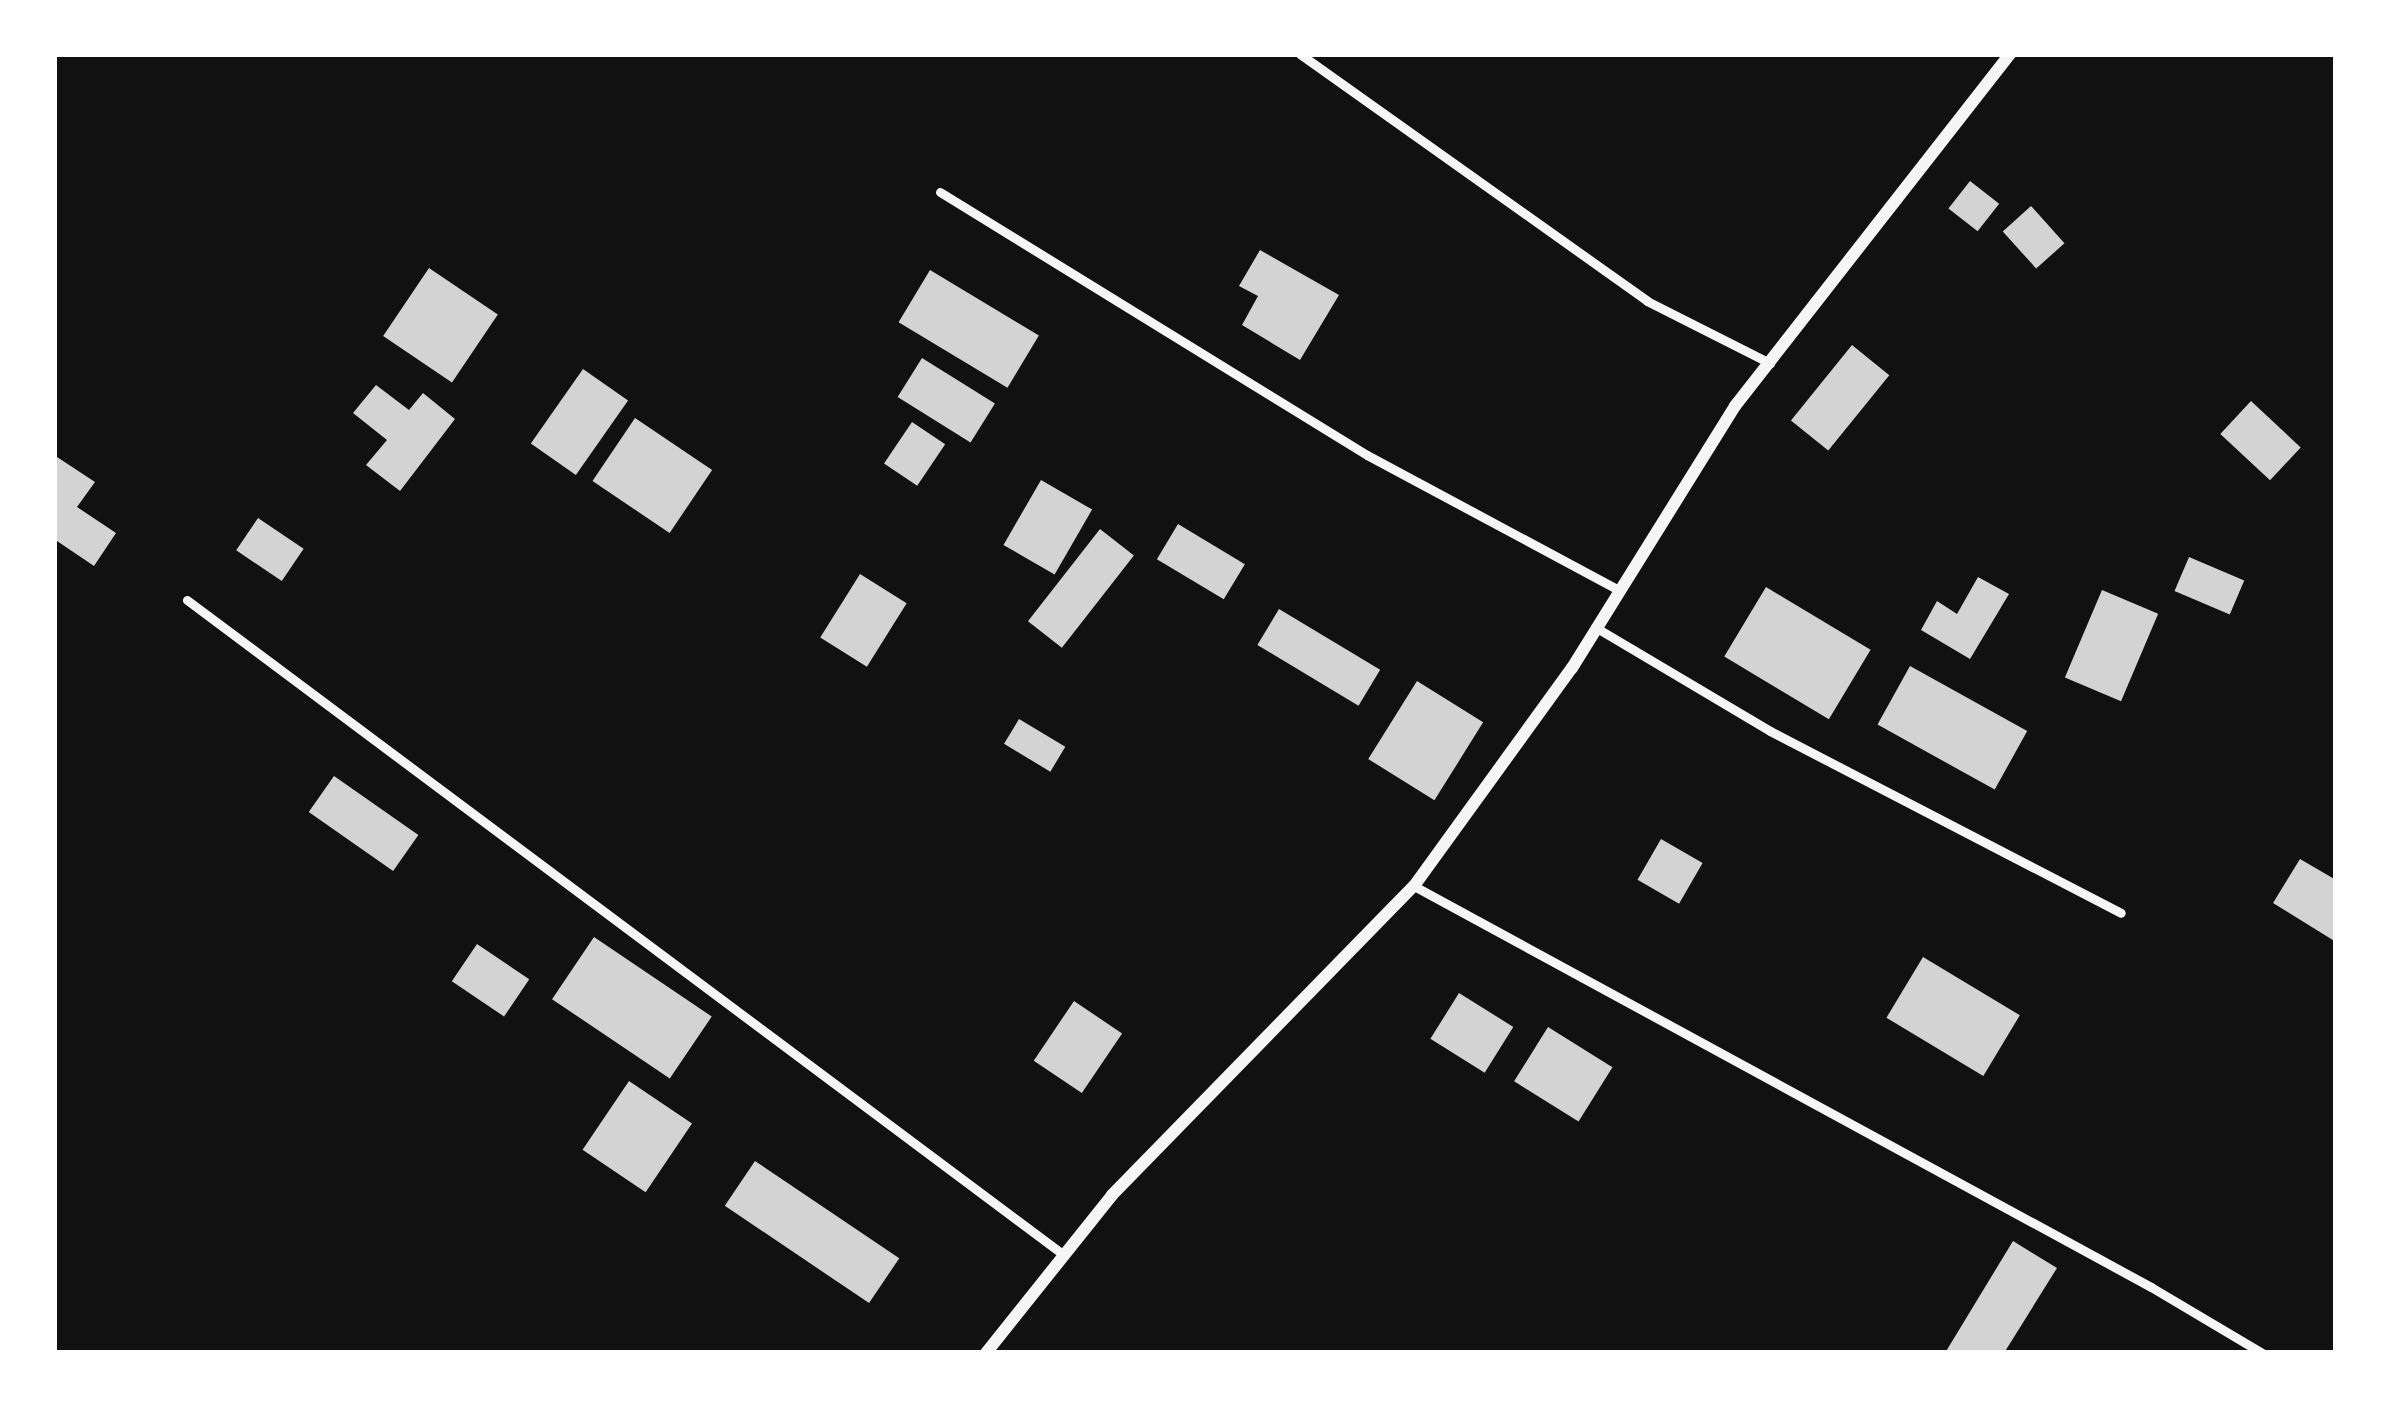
<!DOCTYPE html>
<html>
<head>
<meta charset="utf-8">
<style>
  body { margin:0 }
  #map { position:relative; width:2390px; height:1407px; overflow:hidden; background:#111; font-family:"Work Sans",sans-serif }
  div>[style] { position:absolute }
  .building>* { inset:0; background:#d3d3d3; transform-origin:0 0 }
  .service>* { height:9px; margin:-4.5px; padding:0 4.5px; transform-origin:4.5px; border-radius:4.5px; background:#f5f5f5 }
  .minor>* { height:12px; margin:-6px; padding:0 6px; transform-origin:6px; border-radius:6px; background:#f5f5f5 }
  span { translate:-50% -50%; white-space:nowrap; text-align:center; line-height:1.15; -webkit-text-stroke:10px #fff; paint-order:stroke }
  .frame { position:absolute; inset:0; border:57px solid #fff; pointer-events:none }
</style>
</head>
<body>
<div id="map">
  <div class="building">
    <div style="left:1970px;top:181px;width:37px;height:35px;rotate:38deg"></div>
    <div style="left:2031px;top:206px;width:50px;height:38px;rotate:48deg"></div>
    <div style="clip-path:polygon(1260px 250px,1339px 295px,1300px 360px,1242px 325px,1258px 296px,1239px 286px)"></div>
    <div style="left:429px;top:268px;width:83px;height:82px;rotate:34deg"></div>
    <div style="left:930px;top:270px;width:127px;height:61px;rotate:31deg"></div>
    <div style="left:1852px;top:345px;width:48px;height:97px;rotate:39deg"></div>
    <div style="left:922px;top:358px;width:86px;height:46px;rotate:32deg"></div>
    <div style="left:583px;top:369px;width:55px;height:91px;rotate:35deg"></div>
    <div style="clip-path:polygon(376px 385px,409px 410px,423px 393px,455px 419px,400px 491px,366px 465px,387px 440px,353px 413px)"></div>
    <div style="left:2251px;top:401px;width:68px;height:45px;rotate:43deg"></div>
    <div style="left:635px;top:418px;width:93px;height:76px;rotate:34deg"></div>
    <div style="left:912px;top:422px;width:40px;height:50px;rotate:34deg"></div>
    <div style="clip-path:polygon(57px 457px,95px 482px,77px 507px,116px 533px,94px 566px,54px 539px)"></div>
    <div style="left:1041px;top:480px;width:59px;height:75px;rotate:30deg"></div>
    <div style="left:258px;top:518px;width:55px;height:39px;rotate:34deg"></div>
    <div style="left:1178px;top:524px;width:78px;height:41px;rotate:31deg"></div>
    <div style="left:1100px;top:529px;width:43px;height:117px;rotate:38deg"></div>
    <div style="left:2189px;top:557px;width:60px;height:37px;rotate:23deg"></div>
    <div style="left:860px;top:574px;width:55px;height:75px;rotate:32deg"></div>
    <div style="clip-path:polygon(1978px 577px,2009px 594px,1970px 659px,1921px 630px,1937px 601px,1957px 614px)"></div>
    <div style="left:1766px;top:587px;width:122px;height:81px;rotate:31deg"></div>
    <div style="left:2102px;top:590px;width:61px;height:95px;rotate:23deg"></div>
    <div style="left:1279px;top:609px;width:118px;height:42px;rotate:31deg"></div>
    <div style="left:1910px;top:666px;width:134px;height:67px;rotate:29deg"></div>
    <div style="left:1417px;top:681px;width:78px;height:92px;rotate:32deg"></div>
    <div style="left:1019px;top:719px;width:54px;height:29px;rotate:31deg"></div>
    <div style="left:334px;top:776px;width:103px;height:44px;rotate:35deg"></div>
    <div style="left:1661px;top:839px;width:48px;height:47px;rotate:30deg"></div>
    <div style="clip-path:polygon(2300px 859px,2336px 880px,2336px 942px,2273px 903px)"></div>
    <div style="left:594px;top:937px;width:142px;height:75px;rotate:34deg"></div>
    <div style="left:477px;top:944px;width:63px;height:45px;rotate:34deg"></div>
    <div style="left:1923px;top:957px;width:113px;height:71px;rotate:31deg"></div>
    <div style="left:1459px;top:993px;width:64px;height:54px;rotate:32deg"></div>
    <div style="left:1074px;top:1001px;width:58px;height:72px;rotate:34deg"></div>
    <div style="left:1548px;top:1027px;width:76px;height:64px;rotate:32deg"></div>
    <div style="left:629px;top:1081px;width:76px;height:83px;rotate:34deg"></div>
    <div style="left:755px;top:1161px;width:174px;height:54px;rotate:34deg"></div>
    <div style="clip-path:polygon(2013px 1241px,2057px 1268px,2004px 1353px,1945px 1353px)"></div>
  </div>
  <div class="service">
    <div style="left:1300px;top:54px;width:426px;rotate:35.4deg"></div>
    <div style="left:1647px;top:301px;width:138px;rotate:26.8deg"></div>
    <div style="left:940px;top:192px;width:501px;rotate:31.63deg"></div>
    <div style="left:1367px;top:455px;width:284px;rotate:28.2deg"></div>
    <div style="left:187px;top:600px;width:1091px;rotate:36.76deg"></div>
    <div style="left:1595px;top:627px;width:204px;rotate:30.7deg"></div>
    <div style="left:1770px;top:731px;width:395px;rotate:27.4deg"></div>
    <div style="left:1414px;top:886px;width:839px;rotate:28.55deg"></div>
    <div style="left:2151px;top:1287px;width:129px;rotate:30.7deg"></div>
  </div>
  <div class="minor">
    <div style="left:986px;top:1353px;width:202px;rotate:-51.4deg"></div>
    <div style="left:1112px;top:1195px;width:432px;rotate:-45.7deg"></div>
    <div style="left:1414px;top:886px;width:269px;rotate:-54.1deg"></div>
    <div style="left:1572px;top:668px;width:309px;rotate:-58.1deg"></div>
    <div style="left:1735px;top:406px;width:447px;rotate:-52deg"></div>
  </div>
  <div class="frame"></div>
</div>
</body>
</html>
